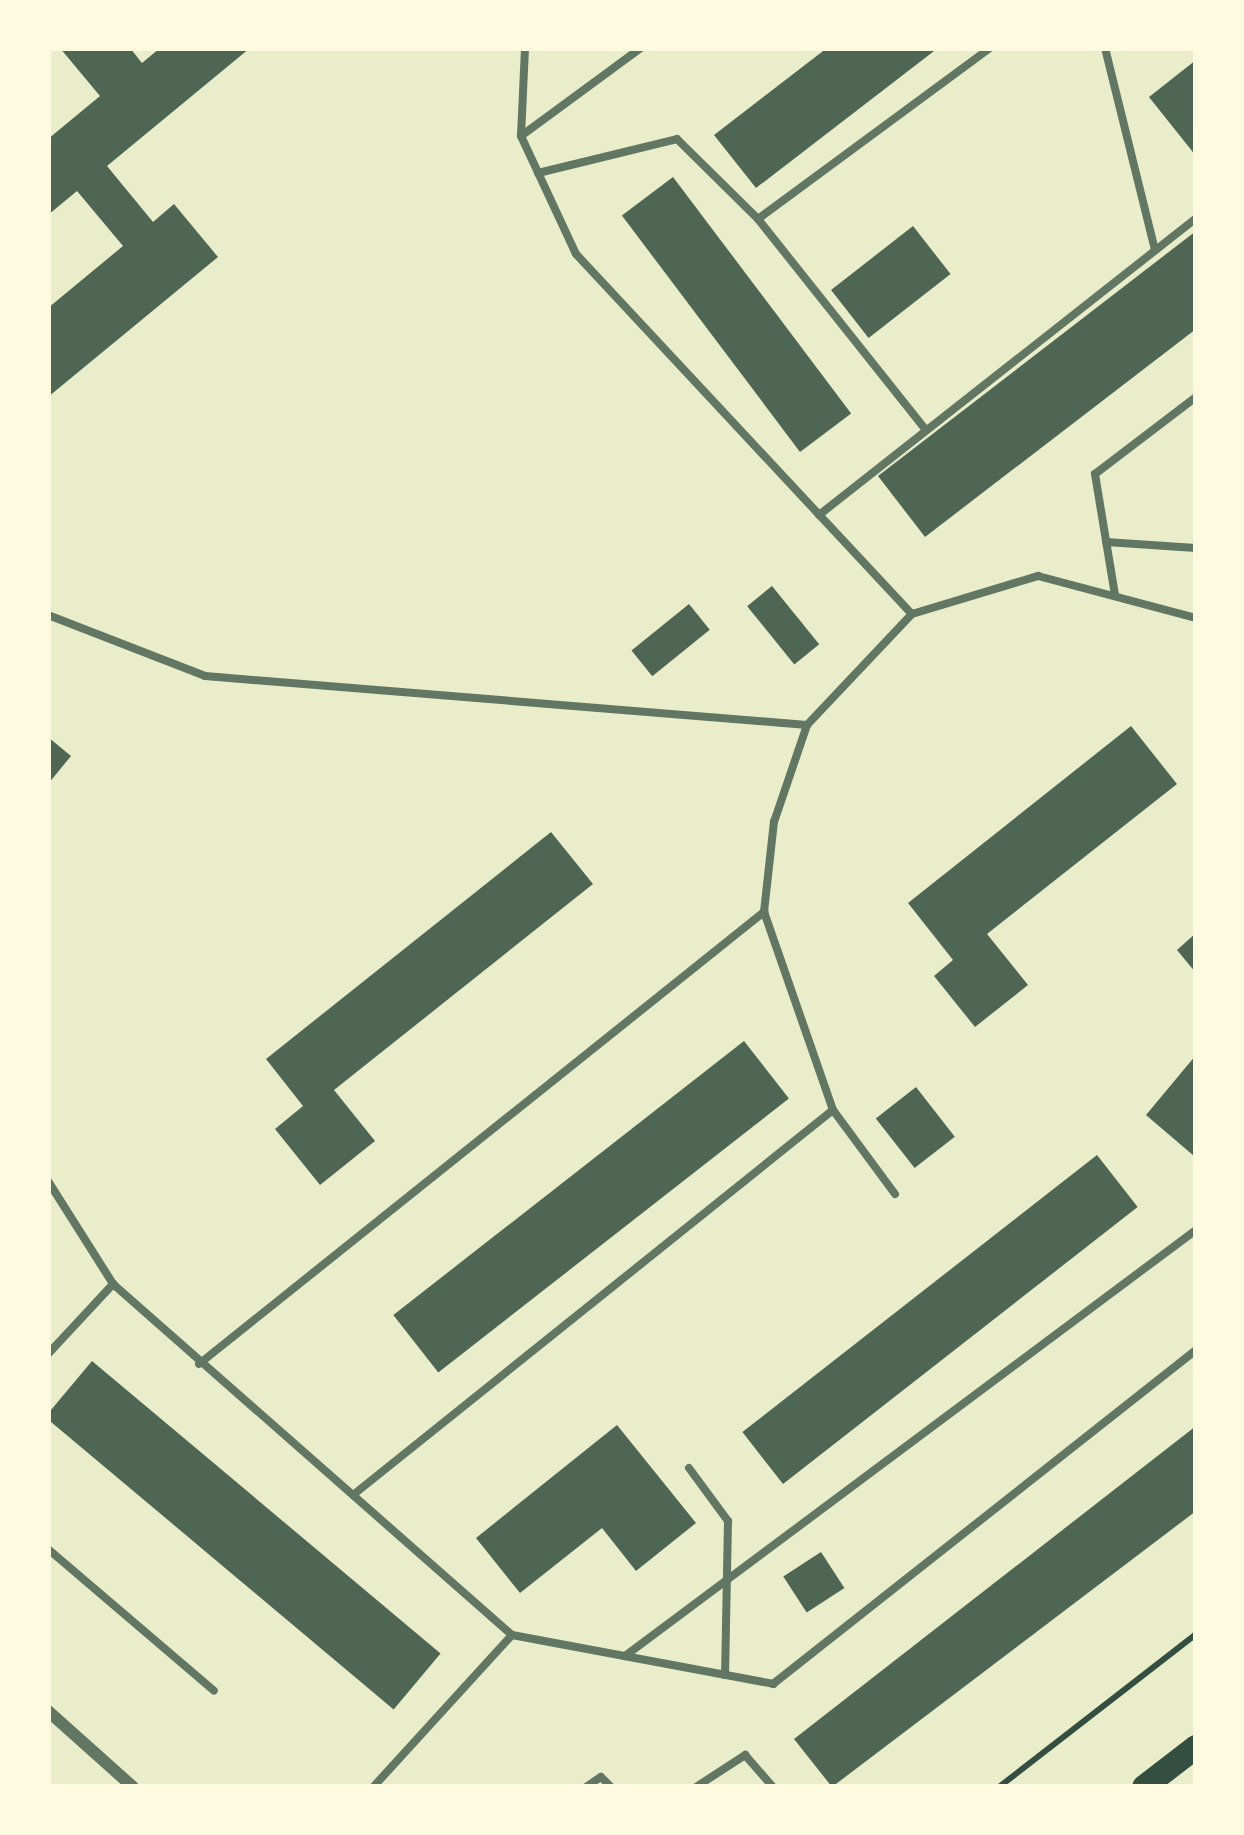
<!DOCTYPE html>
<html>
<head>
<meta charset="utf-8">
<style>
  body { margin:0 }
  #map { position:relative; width:1244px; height:1835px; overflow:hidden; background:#e9edc9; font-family:"Crimson Pro",serif }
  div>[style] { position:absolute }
  .building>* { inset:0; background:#4f6655; transform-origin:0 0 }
  .path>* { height:6px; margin:-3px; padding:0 3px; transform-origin:3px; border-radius:3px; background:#344e41 }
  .service>* { height:8px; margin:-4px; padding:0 4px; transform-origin:4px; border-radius:4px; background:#617663 }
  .minor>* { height:12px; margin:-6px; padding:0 6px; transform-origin:6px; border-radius:6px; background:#617663 }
  .primary>* { height:24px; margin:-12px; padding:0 12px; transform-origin:12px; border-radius:12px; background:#344e41 }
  span { translate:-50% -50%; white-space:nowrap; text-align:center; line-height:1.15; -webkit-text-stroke:12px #fefae0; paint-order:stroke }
  .frame { position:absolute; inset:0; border:51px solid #fefae0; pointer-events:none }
</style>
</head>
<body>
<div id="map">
  <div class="building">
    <div style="clip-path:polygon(60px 48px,130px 48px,142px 63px,160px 48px,250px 48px,107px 166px,153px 222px,174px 204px,218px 257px,48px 397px,48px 308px,123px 246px,77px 191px,48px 215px,48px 139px,100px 96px)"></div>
    <div style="clip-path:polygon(827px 48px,938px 48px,756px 188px,714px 135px)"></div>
    <div style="clip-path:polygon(1196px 60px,1196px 156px,1149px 97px)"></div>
    <div style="left:673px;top:177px;width:296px;height:64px;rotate:53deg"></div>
    <div style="left:913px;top:226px;width:61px;height:104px;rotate:52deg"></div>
    <div style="clip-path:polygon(1196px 231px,1196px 329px,925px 537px,878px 476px)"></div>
    <div style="left:772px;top:586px;width:75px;height:32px;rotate:51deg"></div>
    <div style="left:689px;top:604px;width:33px;height:74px;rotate:51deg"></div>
    <div style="clip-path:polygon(1131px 726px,1177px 784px,987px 934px,1028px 985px,975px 1027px,934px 976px,953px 960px,908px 903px)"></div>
    <div style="clip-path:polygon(48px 737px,71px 756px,48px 784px)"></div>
    <div style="clip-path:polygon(551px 832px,593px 884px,334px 1090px,375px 1141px,320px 1185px,275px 1129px,303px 1106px,266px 1059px)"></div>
    <div style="clip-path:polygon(1196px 933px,1196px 973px,1177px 950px)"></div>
    <div style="left:744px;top:1041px;width:73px;height:445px;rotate:52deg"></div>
    <div style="clip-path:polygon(1196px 1055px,1196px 1153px,1194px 1156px,1146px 1115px)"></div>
    <div style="left:916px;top:1087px;width:63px;height:51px;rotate:52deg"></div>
    <div style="left:1097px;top:1155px;width:66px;height:450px;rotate:52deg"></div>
    <div style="left:92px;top:1361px;width:455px;height:73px;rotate:40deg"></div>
    <div style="clip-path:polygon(617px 1425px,696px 1523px,636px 1571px,602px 1528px,520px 1593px,476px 1538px)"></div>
    <div style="clip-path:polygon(1196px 1426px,1196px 1511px,832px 1787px,794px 1739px)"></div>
    <div style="left:821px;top:1552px;width:43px;height:45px;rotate:57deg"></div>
  </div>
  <div class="path">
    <div style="left:999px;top:1787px;width:249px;rotate:-37.8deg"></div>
  </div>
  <div class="service">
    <div style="left:525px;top:48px;width:88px;rotate:92.6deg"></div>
    <div style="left:521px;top:136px;width:130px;rotate:65deg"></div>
    <div style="left:576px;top:254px;width:492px;rotate:47deg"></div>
    <div style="left:1105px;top:48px;width:208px;rotate:76.1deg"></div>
    <div style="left:521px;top:136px;width:149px;rotate:-36.3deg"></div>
    <div style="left:538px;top:173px;width:143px;rotate:-13.7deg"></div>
    <div style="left:677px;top:139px;width:114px;rotate:44.6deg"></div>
    <div style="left:758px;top:219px;width:288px;rotate:-36.4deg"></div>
    <div style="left:758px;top:219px;width:270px;rotate:51.5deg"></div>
    <div style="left:819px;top:515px;width:480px;rotate:-38.2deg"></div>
    <div style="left:1106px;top:542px;width:90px;rotate:3.8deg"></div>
    <div style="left:1115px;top:595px;width:123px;rotate:-99.4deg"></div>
    <div style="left:1095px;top:474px;width:127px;rotate:-37.3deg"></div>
    <div style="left:48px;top:615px;width:168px;rotate:21.2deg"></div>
    <div style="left:205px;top:676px;width:604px;rotate:4.65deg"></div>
    <div style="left:48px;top:1181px;width:122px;rotate:57.7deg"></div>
    <div style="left:895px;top:1194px;width:104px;rotate:-126.4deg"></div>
    <div style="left:833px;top:1110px;width:210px;rotate:-109.2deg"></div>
    <div style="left:764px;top:912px;width:91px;rotate:-83.7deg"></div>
    <div style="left:774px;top:822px;width:102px;rotate:-71.2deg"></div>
    <div style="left:807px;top:725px;width:153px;rotate:-46.6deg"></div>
    <div style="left:912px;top:614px;width:132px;rotate:-16.8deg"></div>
    <div style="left:1038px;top:576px;width:163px;rotate:14.9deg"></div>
    <div style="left:48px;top:1354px;width:96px;rotate:-47.1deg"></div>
    <div style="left:113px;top:1284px;width:531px;rotate:41.34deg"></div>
    <div style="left:512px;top:1635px;width:206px;rotate:132.4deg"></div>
    <div style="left:199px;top:1364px;width:724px;rotate:-38.66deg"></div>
    <div style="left:689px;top:1468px;width:66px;rotate:53.7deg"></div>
    <div style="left:728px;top:1521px;width:154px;rotate:91.1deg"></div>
    <div style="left:353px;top:1495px;width:615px;rotate:-38.73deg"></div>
    <div style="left:48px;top:1549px;width:218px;rotate:40.5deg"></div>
    <div style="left:512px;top:1635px;width:266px;rotate:10.6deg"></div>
    <div style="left:773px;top:1684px;width:539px;rotate:-38.29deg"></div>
    <div style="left:625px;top:1656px;width:712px;rotate:-36.73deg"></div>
    <div style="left:586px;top:1787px;width:18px;rotate:-34deg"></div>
    <div style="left:601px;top:1777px;width:14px;rotate:45deg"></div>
    <div style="left:696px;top:1787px;width:59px;rotate:-33.1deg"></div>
    <div style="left:745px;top:1755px;width:43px;rotate:48.8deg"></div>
  </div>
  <div class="minor">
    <div style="left:48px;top:1711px;width:114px;rotate:41.8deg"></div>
  </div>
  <div class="primary">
    <div style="left:1144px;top:1787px;width:66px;rotate:-37.6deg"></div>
  </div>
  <div class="frame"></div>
</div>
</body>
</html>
